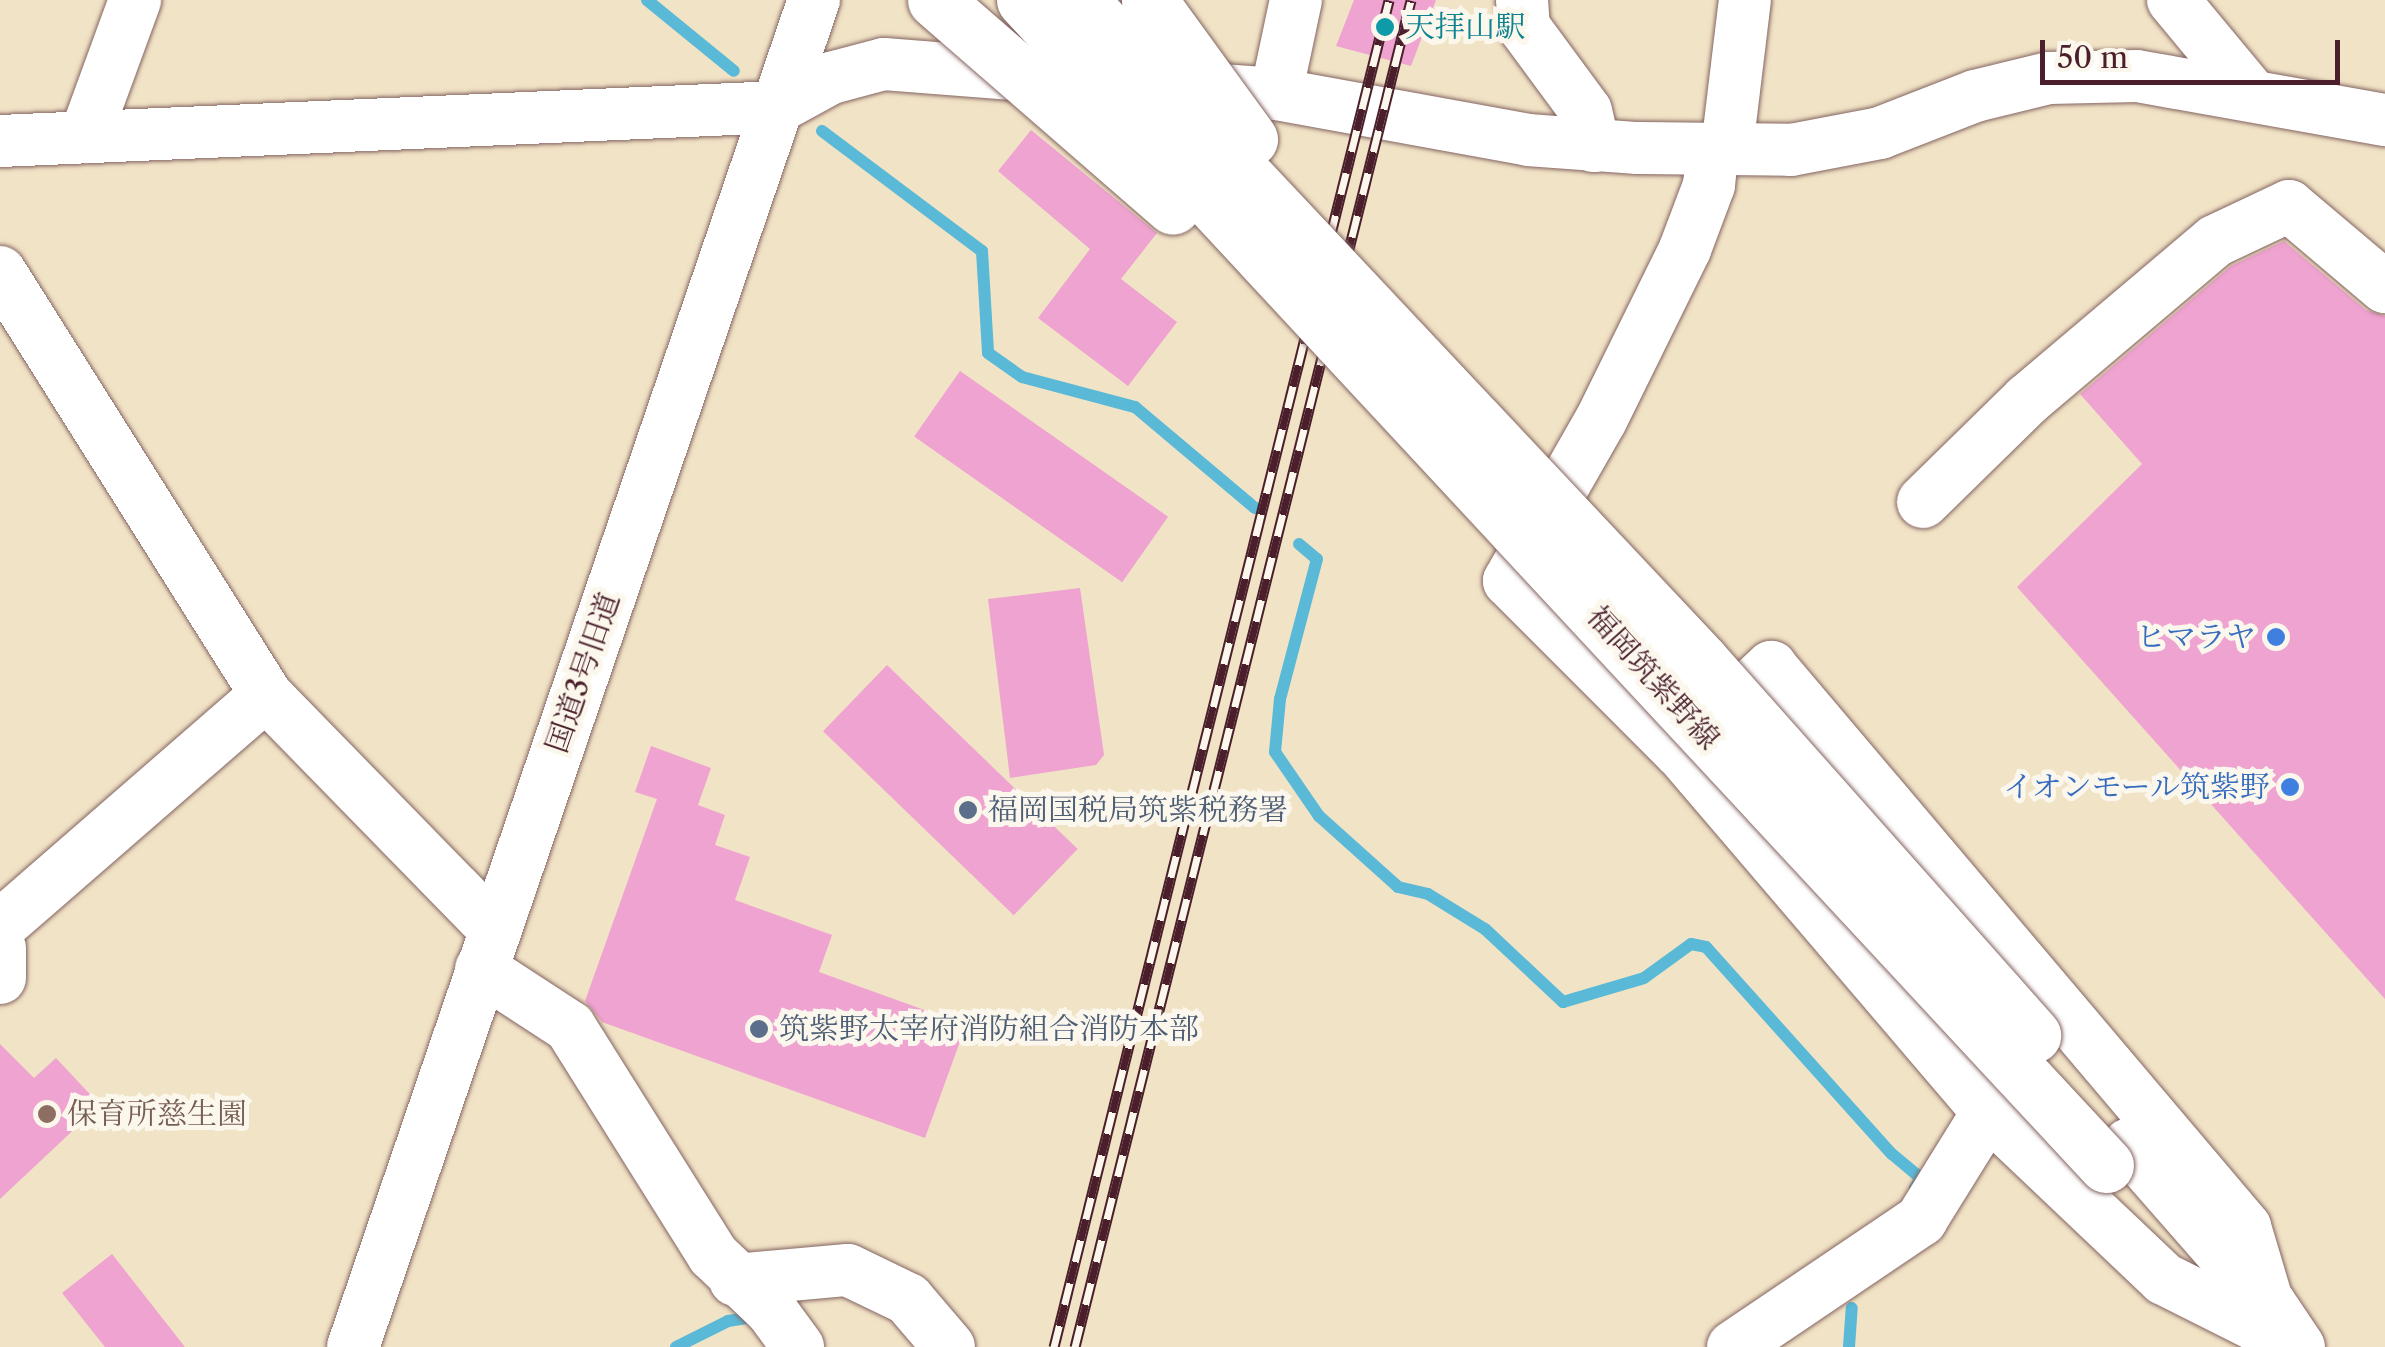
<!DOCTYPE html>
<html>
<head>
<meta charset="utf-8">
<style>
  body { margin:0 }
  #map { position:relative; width:2385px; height:1347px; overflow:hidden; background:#f1e3c6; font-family:"Libre Caslon Text","Noto Serif JP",serif }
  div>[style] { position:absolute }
  .stream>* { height:12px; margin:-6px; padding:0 6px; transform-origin:6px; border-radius:6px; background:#59b9d7 }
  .building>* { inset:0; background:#efa3d0; transform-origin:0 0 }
  .roads { filter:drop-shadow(0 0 2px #846461) drop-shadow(0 0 2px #846461) }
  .minor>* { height:52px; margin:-26px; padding:0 26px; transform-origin:26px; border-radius:26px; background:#fff }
  .major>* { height:55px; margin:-27.5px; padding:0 27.5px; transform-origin:27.5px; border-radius:27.5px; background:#fff }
  .rail>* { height:11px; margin-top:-5.5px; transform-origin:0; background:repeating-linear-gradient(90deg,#fbf7ec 0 22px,#4a1f2b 0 44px); box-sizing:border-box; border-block:2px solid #4a1f2b }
  .bridges { filter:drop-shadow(0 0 2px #846461) drop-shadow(0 0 2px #846461) }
  .major-bridge>* { height:55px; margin:-27.5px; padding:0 27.5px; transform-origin:27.5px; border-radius:27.5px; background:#fff }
  .dots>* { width:28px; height:28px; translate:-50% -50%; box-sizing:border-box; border:5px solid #fbf7ec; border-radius:50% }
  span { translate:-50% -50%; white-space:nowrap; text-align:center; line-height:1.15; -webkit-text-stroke:10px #fbf7ec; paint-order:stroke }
  .culture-label { font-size:30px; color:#0d838f }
  .left { translate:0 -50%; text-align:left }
  .shop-label { font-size:30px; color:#366cbe }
  .right { translate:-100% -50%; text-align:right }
  .street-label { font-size:30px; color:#4a1f2b }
  .service-label { font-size:30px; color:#4e5e75 }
  .education-label { font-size:30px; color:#785e54 }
  .scale { position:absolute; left:2040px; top:40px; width:300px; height:45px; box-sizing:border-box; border:5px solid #4a1f2b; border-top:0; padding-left:12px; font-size:30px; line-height:35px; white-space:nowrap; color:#4a1f2b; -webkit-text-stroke:8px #fbf7ec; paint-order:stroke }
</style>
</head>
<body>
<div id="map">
  <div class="stream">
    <div style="left:647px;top:0;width:112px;rotate:39.2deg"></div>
    <div style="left:822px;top:131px;width:200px;rotate:36.9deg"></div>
    <div style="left:982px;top:251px;width:102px;rotate:86.6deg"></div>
    <div style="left:988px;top:353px;width:42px;rotate:35.2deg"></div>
    <div style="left:1022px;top:377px;width:117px;rotate:14.9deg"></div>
    <div style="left:1135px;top:407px;width:157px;rotate:40.1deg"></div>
    <div style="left:1299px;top:544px;width:23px;rotate:40deg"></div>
    <div style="left:1317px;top:559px;width:145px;rotate:104.8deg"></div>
    <div style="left:1280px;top:699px;width:53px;rotate:95.4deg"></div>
    <div style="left:1275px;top:752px;width:78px;rotate:55.5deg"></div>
    <div style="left:1319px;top:816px;width:106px;rotate:41.9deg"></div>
    <div style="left:1398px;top:887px;width:31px;rotate:13deg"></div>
    <div style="left:1428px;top:894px;width:67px;rotate:31.6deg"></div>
    <div style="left:1485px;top:929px;width:107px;rotate:43.1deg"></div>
    <div style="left:1563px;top:1002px;width:84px;rotate:-16.5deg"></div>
    <div style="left:1644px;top:978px;width:58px;rotate:-35.9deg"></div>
    <div style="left:1691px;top:944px;width:15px;rotate:11deg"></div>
    <div style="left:1706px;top:947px;width:278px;rotate:48.1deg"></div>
    <div style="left:1892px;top:1154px;width:38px;rotate:40deg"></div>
    <div style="left:1921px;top:1178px;width:12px;rotate:121deg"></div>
    <div style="left:676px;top:1347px;width:58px;rotate:-26.6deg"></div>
    <div style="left:728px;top:1321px;width:31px;rotate:-9deg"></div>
    <div style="left:1849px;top:1347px;width:39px;rotate:-86deg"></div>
  </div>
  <div class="building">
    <div style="clip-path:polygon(1354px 0,1436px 0,1411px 66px,1336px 46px)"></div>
    <div style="clip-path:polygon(1031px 130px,1157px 233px,1121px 279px,1177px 322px,1128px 386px,1038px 318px,1090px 249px,998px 171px)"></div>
    <div style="clip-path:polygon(2284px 241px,2366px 310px,2385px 316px,2385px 999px,2017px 587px,2142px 464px,2080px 394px,2231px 266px)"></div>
    <div style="left:960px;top:371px;width:254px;height:80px;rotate:35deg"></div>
    <div style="clip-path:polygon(1080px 588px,1104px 755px,1096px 765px,1010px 778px,988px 599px)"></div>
    <div style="left:887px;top:665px;width:265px;height:92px;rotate:44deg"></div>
    <div style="clip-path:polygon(651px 746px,711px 768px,698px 805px,725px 815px,715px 845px,750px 857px,735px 900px,832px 935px,819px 972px,966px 1025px,925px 1138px,602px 1022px,585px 1001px,657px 799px,635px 792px)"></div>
    <div style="clip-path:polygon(0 1044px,34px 1078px,56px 1058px,100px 1105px,0 1199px)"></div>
    <div style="clip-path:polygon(112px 1254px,185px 1347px,105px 1347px,62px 1293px)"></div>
  </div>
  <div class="roads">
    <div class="minor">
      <div style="left:1522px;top:0;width:27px;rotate:86deg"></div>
      <div style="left:1524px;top:27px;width:104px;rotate:53.6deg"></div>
      <div style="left:1586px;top:111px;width:36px;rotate:77deg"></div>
      <div style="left:2173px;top:0;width:124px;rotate:50.3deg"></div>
      <div style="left:1181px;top:87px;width:95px;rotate:4.2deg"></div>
      <div style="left:1276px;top:94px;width:256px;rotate:10.3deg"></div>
      <div style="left:1528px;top:140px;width:110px;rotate:4.2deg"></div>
      <div style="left:1638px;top:148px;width:153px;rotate:0.7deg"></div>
      <div style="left:1791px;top:150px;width:91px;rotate:-10.8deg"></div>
      <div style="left:1880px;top:133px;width:102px;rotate:-21.3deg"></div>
      <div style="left:1975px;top:96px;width:76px;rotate:-13.7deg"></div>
      <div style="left:2049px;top:78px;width:88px;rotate:-1.3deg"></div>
      <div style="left:2137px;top:76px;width:252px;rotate:10.1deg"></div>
      <div style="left:1276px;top:94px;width:96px;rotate:-78deg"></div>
      <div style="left:85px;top:137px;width:146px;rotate:-69.9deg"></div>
      <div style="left:0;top:141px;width:779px;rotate:-2.5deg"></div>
      <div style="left:778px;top:107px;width:60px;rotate:-28.7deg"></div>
      <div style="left:831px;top:78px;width:55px;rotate:-14.8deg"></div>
      <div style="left:884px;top:64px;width:165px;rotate:4.5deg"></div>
      <div style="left:1727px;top:148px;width:149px;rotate:-83.1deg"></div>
      <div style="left:0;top:272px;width:500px;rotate:57.8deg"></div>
      <div style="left:266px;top:695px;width:328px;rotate:45.7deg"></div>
      <div style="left:1923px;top:502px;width:146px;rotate:-44.4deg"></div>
      <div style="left:2027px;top:400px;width:246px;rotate:-40.2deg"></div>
      <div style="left:2215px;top:241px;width:82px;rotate:-25.3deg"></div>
      <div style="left:2289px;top:206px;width:126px;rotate:40.2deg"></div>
      <div style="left:1680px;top:752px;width:242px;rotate:-135deg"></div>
      <div style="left:1509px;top:581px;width:185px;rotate:-60.3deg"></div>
      <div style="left:1601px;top:420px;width:191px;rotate:-63.8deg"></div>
      <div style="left:1685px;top:249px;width:68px;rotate:-69.4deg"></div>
      <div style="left:1709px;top:185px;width:36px;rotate:-84deg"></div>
      <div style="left:0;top:926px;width:352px;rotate:-41deg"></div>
      <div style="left:0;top:948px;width:30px;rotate:90deg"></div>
      <div style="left:481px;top:969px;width:106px;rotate:33.1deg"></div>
      <div style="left:570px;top:1027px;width:269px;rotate:57.9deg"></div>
      <div style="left:713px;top:1255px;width:80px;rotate:43.5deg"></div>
      <div style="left:771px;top:1310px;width:46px;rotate:53.9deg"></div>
      <div style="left:735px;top:1280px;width:113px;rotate:-5.1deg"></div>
      <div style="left:848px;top:1270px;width:67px;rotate:25.8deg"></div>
      <div style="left:908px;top:1299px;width:63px;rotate:49.5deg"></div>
      <div style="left:2258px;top:1326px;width:105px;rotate:-153.4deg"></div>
      <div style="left:2164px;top:1279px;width:243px;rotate:-136.5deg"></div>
      <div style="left:1988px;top:1112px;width:474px;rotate:-130.5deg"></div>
      <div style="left:1680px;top:752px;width:125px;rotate:-43deg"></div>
      <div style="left:1771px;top:667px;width:734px;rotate:49.75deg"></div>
      <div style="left:2245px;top:1227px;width:80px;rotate:73.4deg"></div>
      <div style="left:353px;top:1347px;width:1424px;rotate:-71.11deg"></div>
      <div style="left:1733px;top:1347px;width:227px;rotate:-34deg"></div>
      <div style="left:1921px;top:1220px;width:127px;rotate:-58.2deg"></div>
    </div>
    <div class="major">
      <div style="left:2129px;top:1145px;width:211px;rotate:48.8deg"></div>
      <div style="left:2268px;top:1304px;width:52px;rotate:56deg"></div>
    </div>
  </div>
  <div class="rail">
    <div style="left:1054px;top:1347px;width:1388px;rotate:-76.03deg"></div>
    <div style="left:1075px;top:1347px;width:1388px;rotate:-75.99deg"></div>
  </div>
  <div class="bridges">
    <div class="major-bridge">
      <div style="left:935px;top:0;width:315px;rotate:41deg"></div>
      <div style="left:1024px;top:0;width:1590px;rotate:47.12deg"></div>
      <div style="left:1080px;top:0;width:908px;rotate:46.78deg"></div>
      <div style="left:1702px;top:662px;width:499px;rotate:48.4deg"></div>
      <div style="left:1149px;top:0;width:172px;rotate:54deg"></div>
    </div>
  </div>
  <div class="dots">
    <div style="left:1385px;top:27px;background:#0f9aa8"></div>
    <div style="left:2276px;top:637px;background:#3f7fe0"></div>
    <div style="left:2290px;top:787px;background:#3f7fe0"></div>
    <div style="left:968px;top:810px;background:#5c6f8a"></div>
    <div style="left:759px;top:1029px;background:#5c6f8a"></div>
    <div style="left:47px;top:1114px;background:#8d6e63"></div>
  </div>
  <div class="culture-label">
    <span class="left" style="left:1405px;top:27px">天拝山駅</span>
  </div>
  <div class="shop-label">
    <span class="right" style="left:2256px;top:637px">ヒマラヤ</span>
    <span class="right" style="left:2270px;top:787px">イオンモール筑紫野</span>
  </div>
  <div class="street-label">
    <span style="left:583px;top:673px;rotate:-71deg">国道3号旧道</span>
    <span style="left:1653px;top:678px;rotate:48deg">福岡筑紫野線</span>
  </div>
  <div class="service-label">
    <span class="left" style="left:988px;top:810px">福岡国税局筑紫税務署</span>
    <span class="left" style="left:779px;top:1029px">筑紫野太宰府消防組合消防本部</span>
  </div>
  <div class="education-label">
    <span class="left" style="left:67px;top:1114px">保育所慈生園</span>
  </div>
  <div class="scale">50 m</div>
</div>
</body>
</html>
